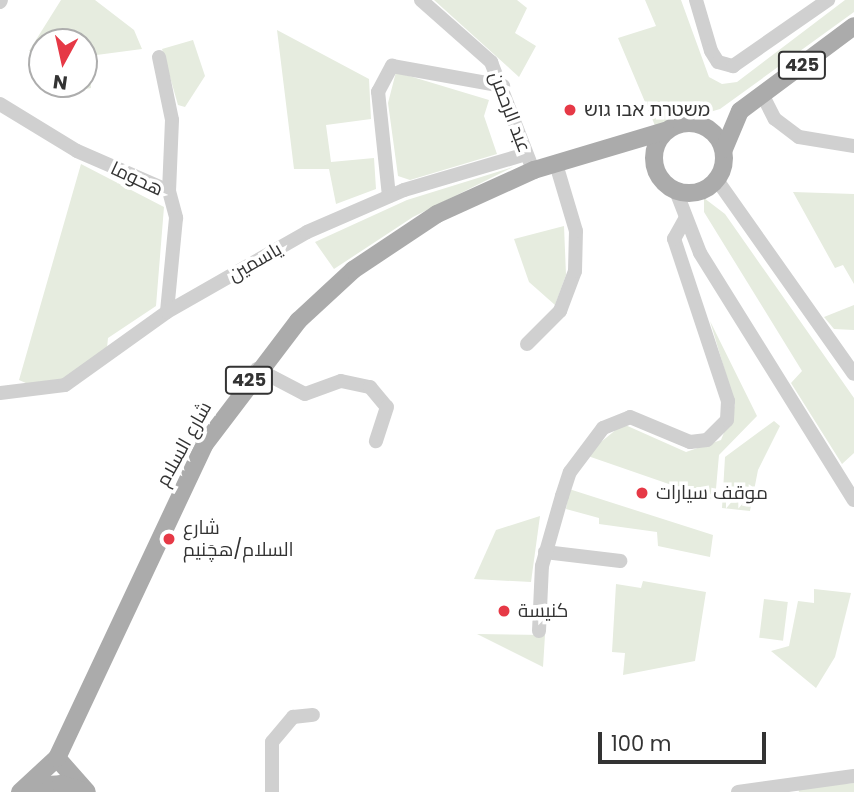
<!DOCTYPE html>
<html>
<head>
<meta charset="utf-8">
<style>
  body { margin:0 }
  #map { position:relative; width:854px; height:792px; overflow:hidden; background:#fff; font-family:Poppins,Cairo,"Noto Sans Hebrew",sans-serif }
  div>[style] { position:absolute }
  .green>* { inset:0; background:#e6ecdf; transform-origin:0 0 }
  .minor>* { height:14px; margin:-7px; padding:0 7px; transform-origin:7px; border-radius:7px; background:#d0d0d0 }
  .major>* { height:18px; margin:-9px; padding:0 9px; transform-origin:9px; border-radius:9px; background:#ababab }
  .major>.ring { margin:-9px; padding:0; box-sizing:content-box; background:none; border:18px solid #ababab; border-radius:50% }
  .dots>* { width:19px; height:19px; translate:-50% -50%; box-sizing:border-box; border:4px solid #fff; border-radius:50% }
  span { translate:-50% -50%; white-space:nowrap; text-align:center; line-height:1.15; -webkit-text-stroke:7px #fff; paint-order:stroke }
  .shield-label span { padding:2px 5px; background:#fff; border:2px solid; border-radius:5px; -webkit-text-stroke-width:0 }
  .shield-label { font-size:18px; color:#333; font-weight:700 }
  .poi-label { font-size:19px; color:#333 }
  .left { translate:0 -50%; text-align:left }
  .street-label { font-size:19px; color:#333 }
  .north { position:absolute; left:28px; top:28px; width:70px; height:70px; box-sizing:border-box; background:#fff; border:2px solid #adadad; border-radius:50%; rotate:188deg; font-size:19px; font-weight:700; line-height:28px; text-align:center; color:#333 }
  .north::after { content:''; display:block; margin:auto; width:24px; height:32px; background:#e63946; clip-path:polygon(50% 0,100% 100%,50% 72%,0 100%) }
  .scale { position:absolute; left:598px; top:732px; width:168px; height:32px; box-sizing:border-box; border:4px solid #333; border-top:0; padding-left:9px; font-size:21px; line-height:24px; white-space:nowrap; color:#333; -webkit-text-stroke:5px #fff; paint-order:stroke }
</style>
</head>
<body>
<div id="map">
  <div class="green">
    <div style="clip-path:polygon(61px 0,95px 0,134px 30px,142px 49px,89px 56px,91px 88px,75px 91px,74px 84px,84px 84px,84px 42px,42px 42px,42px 50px,29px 51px)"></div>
    <div style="clip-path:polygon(434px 0,517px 0,527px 8px,515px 33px,536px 46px,519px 77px)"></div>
    <div style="clip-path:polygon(645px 0,681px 0,709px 77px,722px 84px,737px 82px,845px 0,854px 0,854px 12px,720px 109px,656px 128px,618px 38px,656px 26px)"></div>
    <div style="clip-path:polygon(277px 30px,369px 79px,371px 119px,326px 125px,331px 162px,374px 158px,376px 189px,336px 204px,329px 169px,294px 169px)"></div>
    <div style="clip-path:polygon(193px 40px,205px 76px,185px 107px,178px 105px,162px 49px)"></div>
    <div style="clip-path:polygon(396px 72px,489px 100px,484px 116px,497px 154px,410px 180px,398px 176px,388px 103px)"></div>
    <div style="clip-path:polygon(81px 164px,164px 207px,156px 306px,108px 338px,107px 348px,64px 380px,28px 384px,19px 380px)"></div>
    <div style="clip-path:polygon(513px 167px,413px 217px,334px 269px,315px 242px,407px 200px)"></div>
    <div style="clip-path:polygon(793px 192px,854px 194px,854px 284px,843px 265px,835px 268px)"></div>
    <div style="clip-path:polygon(704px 198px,725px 214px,854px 398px,854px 453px,842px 464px,791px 383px,802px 371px,704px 212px)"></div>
    <div style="clip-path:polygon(564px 226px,566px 275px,555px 305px,529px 282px,514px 239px)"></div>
    <div style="clip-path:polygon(854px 305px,854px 330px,834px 329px,824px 317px)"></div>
    <div style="clip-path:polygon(710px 321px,757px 416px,719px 455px,715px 500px,585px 455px,623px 424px,686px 452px,721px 440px,735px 405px)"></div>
    <div style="clip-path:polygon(774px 421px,780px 426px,758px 470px,750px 511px,722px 508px,725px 457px)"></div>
    <div style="clip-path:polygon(569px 489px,713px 535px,710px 557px,658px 546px,657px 532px,599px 524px,599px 518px,566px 509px)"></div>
    <div style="clip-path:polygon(540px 516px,531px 582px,474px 579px,496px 530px)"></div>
    <div style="clip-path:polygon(643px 581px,706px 592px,695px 661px,623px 675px,625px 653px,612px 652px,616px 584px,641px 588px)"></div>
    <div style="clip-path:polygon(814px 589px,851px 593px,835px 657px,816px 688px,771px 651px,789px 646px,798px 601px,814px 603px)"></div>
    <div style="left:764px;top:599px;width:24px;height:39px;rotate:7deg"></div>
    <div style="clip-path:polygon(477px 634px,545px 635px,543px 667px)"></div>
    <div style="clip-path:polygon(854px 783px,854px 792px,799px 792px,798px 788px)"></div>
  </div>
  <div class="minor">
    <div style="left:421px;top:0;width:94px;rotate:41.5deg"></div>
    <div style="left:491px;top:62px;width:107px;rotate:68.7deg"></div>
    <div style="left:696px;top:0;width:53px;rotate:73.6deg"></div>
    <div style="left:711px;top:51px;width:13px;rotate:58deg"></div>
    <div style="left:718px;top:62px;width:16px;rotate:15deg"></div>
    <div style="left:733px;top:66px;width:116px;rotate:-34.8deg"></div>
    <div style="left:0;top:2px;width:2px;rotate:-63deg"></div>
    <div style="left:159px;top:57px;width:64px;rotate:78.3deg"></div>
    <div style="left:172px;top:120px;width:71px;rotate:92.4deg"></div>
    <div style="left:762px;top:94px;width:28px;rotate:63deg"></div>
    <div style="left:775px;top:119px;width:30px;rotate:37deg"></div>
    <div style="left:799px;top:137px;width:56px;rotate:9.3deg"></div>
    <div style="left:0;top:104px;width:90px;rotate:31.4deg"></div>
    <div style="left:77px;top:151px;width:100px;rotate:23.5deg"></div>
    <div style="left:169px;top:191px;width:28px;rotate:75deg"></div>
    <div style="left:176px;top:218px;width:94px;rotate:95.5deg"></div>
    <div style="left:717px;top:180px;width:237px;rotate:54.8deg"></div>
    <div style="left:676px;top:191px;width:66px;rotate:68.8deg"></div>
    <div style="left:700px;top:253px;width:291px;rotate:58.1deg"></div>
    <div style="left:389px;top:196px;width:105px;rotate:-96deg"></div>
    <div style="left:378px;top:92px;width:30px;rotate:-62deg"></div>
    <div style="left:392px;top:66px;width:113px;rotate:10.2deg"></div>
    <div style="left:527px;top:344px;width:47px;rotate:-45deg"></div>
    <div style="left:560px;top:311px;width:43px;rotate:-69.4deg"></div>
    <div style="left:575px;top:271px;width:40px;rotate:-88.6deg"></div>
    <div style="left:576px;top:231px;width:70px;rotate:-106.6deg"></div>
    <div style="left:257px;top:369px;width:54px;rotate:27.5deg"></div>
    <div style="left:305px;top:394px;width:38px;rotate:-20deg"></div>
    <div style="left:341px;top:381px;width:30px;rotate:12deg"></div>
    <div style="left:370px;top:387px;width:26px;rotate:50deg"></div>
    <div style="left:387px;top:407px;width:36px;rotate:108deg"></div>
    <div style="left:0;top:393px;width:65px;rotate:-7deg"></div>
    <div style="left:65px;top:385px;width:125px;rotate:-35.6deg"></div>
    <div style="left:167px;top:312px;width:161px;rotate:-29.7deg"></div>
    <div style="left:307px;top:232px;width:106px;rotate:-23.4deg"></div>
    <div style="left:404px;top:190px;width:127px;rotate:-16.4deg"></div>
    <div style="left:545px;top:552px;width:76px;rotate:6.8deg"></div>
    <div style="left:539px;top:631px;width:65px;rotate:-87.4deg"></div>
    <div style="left:542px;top:566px;width:73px;rotate:-74.1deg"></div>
    <div style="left:562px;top:496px;width:25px;rotate:-72deg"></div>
    <div style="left:570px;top:472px;width:55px;rotate:-53.1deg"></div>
    <div style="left:603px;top:428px;width:29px;rotate:-22deg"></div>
    <div style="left:630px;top:417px;width:65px;rotate:22.6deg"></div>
    <div style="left:690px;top:442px;width:17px;rotate:-7deg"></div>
    <div style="left:707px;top:440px;width:28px;rotate:-45deg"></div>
    <div style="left:727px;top:420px;width:19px;rotate:-87deg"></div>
    <div style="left:728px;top:401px;width:171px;rotate:-108.4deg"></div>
    <div style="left:674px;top:239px;width:23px;rotate:-61deg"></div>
    <div style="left:272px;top:792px;width:50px;rotate:-90deg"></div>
    <div style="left:272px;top:742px;width:33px;rotate:-50deg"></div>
    <div style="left:293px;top:717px;width:20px;rotate:-6deg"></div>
    <div style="left:738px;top:792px;width:117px;rotate:-7.9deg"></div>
  </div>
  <div class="major">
    <div class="ring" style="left:654px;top:123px;width:52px;height:52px"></div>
    <div style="left:724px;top:149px;width:41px;rotate:-67.2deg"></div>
    <div style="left:740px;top:111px;width:142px;rotate:-36.7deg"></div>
    <div style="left:57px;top:758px;width:45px;rotate:48.6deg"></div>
    <div style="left:28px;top:786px;width:33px;rotate:-3deg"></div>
    <div style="left:61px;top:784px;width:25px;rotate:18deg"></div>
    <div style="left:20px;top:792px;width:50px;rotate:-42.6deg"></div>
    <div style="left:57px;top:758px;width:346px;rotate:-64.8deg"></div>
    <div style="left:204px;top:445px;width:156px;rotate:-52.8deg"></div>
    <div style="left:298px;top:321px;width:75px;rotate:-42.8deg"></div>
    <div style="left:353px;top:270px;width:101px;rotate:-33.7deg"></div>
    <div style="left:437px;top:214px;width:107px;rotate:-24.4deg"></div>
    <div style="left:534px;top:170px;width:137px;rotate:-16.6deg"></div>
  </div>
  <div class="dots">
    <div style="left:570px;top:110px;background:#e63946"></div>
    <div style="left:642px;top:493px;background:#e63946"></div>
    <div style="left:169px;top:539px;background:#e63946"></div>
    <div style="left:504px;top:611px;background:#e63946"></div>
  </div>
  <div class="shield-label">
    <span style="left:802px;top:65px">425</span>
    <span style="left:249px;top:380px">425</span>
  </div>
  <div class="poi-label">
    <span class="left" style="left:584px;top:110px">משטרת אבו גוש</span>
    <span class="left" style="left:656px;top:493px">موقف سيارات</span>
    <span class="left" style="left:183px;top:539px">شارع<br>السلام/هچَنيم</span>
    <span class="left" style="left:518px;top:611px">كنيسة</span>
  </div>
  <div class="street-label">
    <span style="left:510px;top:112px;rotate:69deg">عبد الرحمن</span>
    <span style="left:137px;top:179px;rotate:25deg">هحوما</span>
    <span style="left:255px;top:262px;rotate:-30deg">ياسمين</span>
    <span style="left:184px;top:444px;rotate:-61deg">شارع السلام</span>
  </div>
  <div class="north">N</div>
  <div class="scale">100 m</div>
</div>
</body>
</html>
